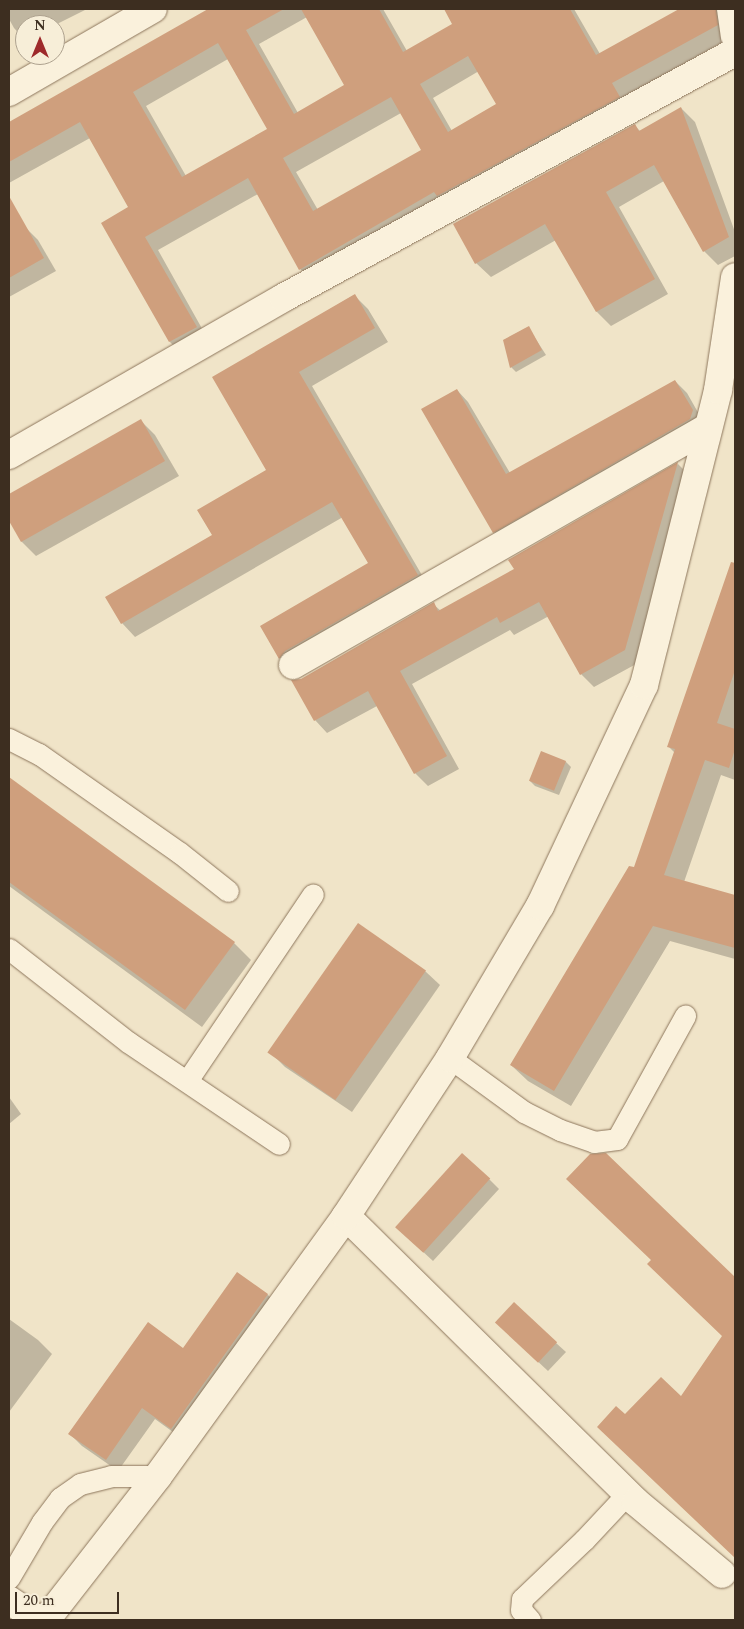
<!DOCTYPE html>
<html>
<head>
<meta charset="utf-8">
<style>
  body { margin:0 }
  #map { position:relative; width:744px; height:1629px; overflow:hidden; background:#f0e4c8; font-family:Spectral,serif }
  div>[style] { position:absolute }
  .shadow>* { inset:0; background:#0003 }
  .building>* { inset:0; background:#cf9f7d; transform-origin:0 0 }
  .roads { filter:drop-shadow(0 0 1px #8d765c) drop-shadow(0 0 1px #8d765c) }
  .service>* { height:21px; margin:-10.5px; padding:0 10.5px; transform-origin:10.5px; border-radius:10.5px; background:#faf1dc }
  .minor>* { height:28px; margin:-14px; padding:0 14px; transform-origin:14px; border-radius:14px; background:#faf1dc }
  .secondary>* { height:28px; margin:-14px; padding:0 14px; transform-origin:14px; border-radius:14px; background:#faf1dc }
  span { translate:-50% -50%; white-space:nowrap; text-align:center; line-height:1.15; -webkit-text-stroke:4.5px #f7eed8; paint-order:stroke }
  .frame { position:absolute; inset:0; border:10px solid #3d2e20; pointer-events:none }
  .north { position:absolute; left:15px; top:15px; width:50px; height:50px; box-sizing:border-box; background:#f7eed8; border:1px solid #ada18e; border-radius:50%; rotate:0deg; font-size:14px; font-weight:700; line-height:20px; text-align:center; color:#3d2e20 }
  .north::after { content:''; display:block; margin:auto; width:18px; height:22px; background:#9e2a2b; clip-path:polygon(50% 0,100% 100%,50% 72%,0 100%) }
  .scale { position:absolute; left:15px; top:1592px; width:104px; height:22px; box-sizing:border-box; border:2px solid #3d2e20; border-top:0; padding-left:6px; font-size:15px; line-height:18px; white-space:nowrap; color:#3d2e20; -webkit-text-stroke:4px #f7eed8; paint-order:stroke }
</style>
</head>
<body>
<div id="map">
  <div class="shadow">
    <div style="clip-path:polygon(9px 9px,87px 9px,55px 25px,25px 25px,25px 40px,14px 28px,9px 19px)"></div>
    <div style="clip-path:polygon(evenodd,211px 9px,383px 9px,407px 51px,454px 24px,445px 9px,574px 9px,600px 54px,682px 9px,723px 9px,730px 38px,625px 97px,314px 282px,300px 269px,258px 194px,158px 250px,209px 341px,183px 355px,170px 342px,130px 208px,90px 138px,9px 183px,9px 123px,211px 9px,307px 17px,346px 86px,298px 113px,259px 44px,307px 17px,211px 9px,228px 59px,269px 130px,186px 176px,146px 106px,228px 59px,211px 9px,479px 71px,498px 105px,452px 131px,433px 98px,479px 71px,211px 9px,401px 113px,423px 150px,318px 210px,296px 172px,401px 113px)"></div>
    <div style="clip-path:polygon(681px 108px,695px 122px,735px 232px,735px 256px,718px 265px,704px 251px,664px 181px,619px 207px,668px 294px,611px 326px,597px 312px,556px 240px,491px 277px,476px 263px,635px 126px,640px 131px)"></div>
    <div style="clip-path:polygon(26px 228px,38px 240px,56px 271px,9px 297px,9px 238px)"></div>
    <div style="clip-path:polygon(354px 295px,368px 309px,388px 342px,312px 386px,430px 589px,293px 672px,280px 658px,262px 626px,370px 563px,343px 517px,135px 637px,122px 623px,213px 536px,268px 470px,214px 378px)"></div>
    <div style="clip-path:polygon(528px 327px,546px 355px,516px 372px,511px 367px,504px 340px)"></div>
    <div style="clip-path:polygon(675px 381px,687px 393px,704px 423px,505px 544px,494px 532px,457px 390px,468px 402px,510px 473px)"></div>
    <div style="clip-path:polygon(141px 421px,155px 435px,179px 476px,36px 556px,22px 542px,9px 518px,9px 496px)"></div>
    <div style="clip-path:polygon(678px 464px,690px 476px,638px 663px,594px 687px,581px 674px,549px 616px,514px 635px,510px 630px,412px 684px,459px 769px,428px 786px,415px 773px,377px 706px,327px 733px,315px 720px,301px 680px,433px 604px,441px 611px,515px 570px,510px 560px)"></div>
    <div style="clip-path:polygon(729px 570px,735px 572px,735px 780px,721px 775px,684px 882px,735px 896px,735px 959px,670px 941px,571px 1106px,528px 1081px,511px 1065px,635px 869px,675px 753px,669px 747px)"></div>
    <div style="clip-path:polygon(542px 753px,566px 762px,571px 767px,559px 795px,535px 786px,530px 781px)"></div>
    <div style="clip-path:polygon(9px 779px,234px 943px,251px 960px,202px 1027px,9px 886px)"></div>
    <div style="clip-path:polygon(358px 925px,425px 971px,440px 985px,352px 1112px,285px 1067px,271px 1053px)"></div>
    <div style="clip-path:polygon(9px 1097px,21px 1114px,9px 1124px)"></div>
    <div style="clip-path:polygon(606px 1154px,735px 1279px,735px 1557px,612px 1440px,625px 1416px,681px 1398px,723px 1336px,653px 1260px)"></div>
    <div style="clip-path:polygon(489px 1179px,499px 1189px,433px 1261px,407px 1237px)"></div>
    <div style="clip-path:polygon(267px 1294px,279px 1306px,184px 1440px,155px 1419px,118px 1471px,82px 1446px,70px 1434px,183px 1349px)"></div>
    <div style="clip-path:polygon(9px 1319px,38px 1340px,52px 1354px,9px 1412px)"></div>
    <div style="clip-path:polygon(506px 1332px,556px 1343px,566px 1352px,548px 1371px)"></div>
  </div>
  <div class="building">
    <div style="clip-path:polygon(evenodd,208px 9px,284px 9px,246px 30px,294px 114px,344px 85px,301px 9px,379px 9px,403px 52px,452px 24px,444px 9px,570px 9px,596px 55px,679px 9px,716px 9px,718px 25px,612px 83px,620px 97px,437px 196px,434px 192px,299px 270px,248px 178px,145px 237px,197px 327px,169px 342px,101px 223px,128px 207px,80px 122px,9px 162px,9px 122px,208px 9px,218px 43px,267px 129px,182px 177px,133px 92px,218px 43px,208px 9px,468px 56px,496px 104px,448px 132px,420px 84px,468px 56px,208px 9px,391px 97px,421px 150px,313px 211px,283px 158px,391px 97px)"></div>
    <div style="clip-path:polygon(681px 107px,729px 237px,703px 252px,654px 165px,606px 192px,655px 279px,596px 312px,545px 224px,475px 264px,453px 224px,635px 124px,639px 131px)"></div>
    <div style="clip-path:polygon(9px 196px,44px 258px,9px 278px)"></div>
    <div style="clip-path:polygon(355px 294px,375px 328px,299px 372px,418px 575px,285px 651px,279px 659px,260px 626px,368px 563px,332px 502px,121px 624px,105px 597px,212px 535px,197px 510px,266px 470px,212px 377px)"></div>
    <div style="clip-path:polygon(529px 326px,542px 350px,510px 368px,503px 340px)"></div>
    <div style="clip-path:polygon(675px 380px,693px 410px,690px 419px,493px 533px,421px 409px,457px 389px,506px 474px)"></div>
    <div style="clip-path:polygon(141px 419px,165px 461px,21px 542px,9px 521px,9px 494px)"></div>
    <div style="clip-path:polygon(678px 462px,625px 650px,580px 675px,539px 602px,500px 623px,497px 617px,400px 671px,447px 756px,414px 774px,368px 691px,314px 721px,291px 680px,301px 679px,434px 602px,438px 611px,514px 569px,508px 560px)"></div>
    <div style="clip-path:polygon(731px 562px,735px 563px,735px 670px,717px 723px,735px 729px,735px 749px,729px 768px,705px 760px,664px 875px,735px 895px,735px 948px,653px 926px,554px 1091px,510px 1065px,629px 866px,634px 867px,675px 749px,667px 747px)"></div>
    <div style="left:541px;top:751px;width:27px;height:32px;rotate:22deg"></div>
    <div style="clip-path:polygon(9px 777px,235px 942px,185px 1010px,9px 882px)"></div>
    <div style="left:358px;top:923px;width:83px;height:158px;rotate:35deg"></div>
    <div style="left:462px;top:1153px;width:38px;height:100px;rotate:42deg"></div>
    <div style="clip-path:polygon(606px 1153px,735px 1277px,735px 1558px,597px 1427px,616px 1406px,625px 1414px,661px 1377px,681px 1396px,722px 1336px,647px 1264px,651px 1260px,566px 1179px,590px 1154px)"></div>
    <div style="clip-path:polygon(237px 1272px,268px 1294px,171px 1429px,142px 1408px,106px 1460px,68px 1434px,148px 1322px,183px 1348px)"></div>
    <div style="left:514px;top:1302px;width:59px;height:28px;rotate:43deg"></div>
  </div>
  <div class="roads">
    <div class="service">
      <div style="left:9px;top:739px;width:34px;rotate:27deg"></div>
      <div style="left:39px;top:754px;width:172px;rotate:35.1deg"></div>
      <div style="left:180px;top:853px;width:61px;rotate:38.4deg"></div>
      <div style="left:9px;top:949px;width:151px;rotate:38deg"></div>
      <div style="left:128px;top:1042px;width:182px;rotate:34deg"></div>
      <div style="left:450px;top:1058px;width:92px;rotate:36.1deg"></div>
      <div style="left:524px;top:1112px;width:40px;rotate:26.6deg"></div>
      <div style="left:560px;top:1130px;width:36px;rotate:19deg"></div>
      <div style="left:594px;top:1142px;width:23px;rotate:-7deg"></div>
      <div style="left:617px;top:1139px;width:141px;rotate:-61.1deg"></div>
      <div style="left:187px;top:1081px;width:225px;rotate:-56deg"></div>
      <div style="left:9px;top:1578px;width:65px;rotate:-59.5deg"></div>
      <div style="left:42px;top:1522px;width:30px;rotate:-53deg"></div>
      <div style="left:60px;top:1498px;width:24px;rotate:-35deg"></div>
      <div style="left:80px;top:1484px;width:32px;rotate:-14deg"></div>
      <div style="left:111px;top:1476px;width:47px"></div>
      <div style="left:530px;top:1620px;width:13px;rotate:-132deg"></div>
      <div style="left:521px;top:1610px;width:11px;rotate:-85deg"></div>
      <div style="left:522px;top:1599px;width:86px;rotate:-43.6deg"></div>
      <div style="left:584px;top:1540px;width:63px;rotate:-46.9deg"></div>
    </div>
    <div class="minor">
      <div style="left:731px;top:9px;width:27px;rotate:82deg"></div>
      <div style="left:9px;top:92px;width:166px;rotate:-30deg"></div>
      <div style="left:9px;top:455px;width:316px;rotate:-29.8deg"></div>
      <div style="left:283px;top:298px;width:515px;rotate:-28.56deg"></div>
      <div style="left:293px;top:665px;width:478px;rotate:-29.8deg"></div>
      <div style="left:346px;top:1216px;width:407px;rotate:44.6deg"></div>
      <div style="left:636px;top:1502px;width:112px;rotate:39.9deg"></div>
      <div style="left:46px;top:1620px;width:182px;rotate:-52.1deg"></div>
      <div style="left:158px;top:1476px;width:321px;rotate:-54.1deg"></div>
      <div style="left:346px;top:1216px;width:189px;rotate:-56.6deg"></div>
      <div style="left:450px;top:1058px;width:177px;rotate:-59.4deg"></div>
      <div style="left:540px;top:906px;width:244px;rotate:-64.8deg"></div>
      <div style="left:644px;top:685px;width:304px;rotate:-75.9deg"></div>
      <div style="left:718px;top:390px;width:114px;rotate:-81.4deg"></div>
    </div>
    <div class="secondary">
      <div style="left:9px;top:1600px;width:36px;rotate:34deg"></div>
    </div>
  </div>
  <div class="frame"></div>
  <div class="north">N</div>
  <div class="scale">20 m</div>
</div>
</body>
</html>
